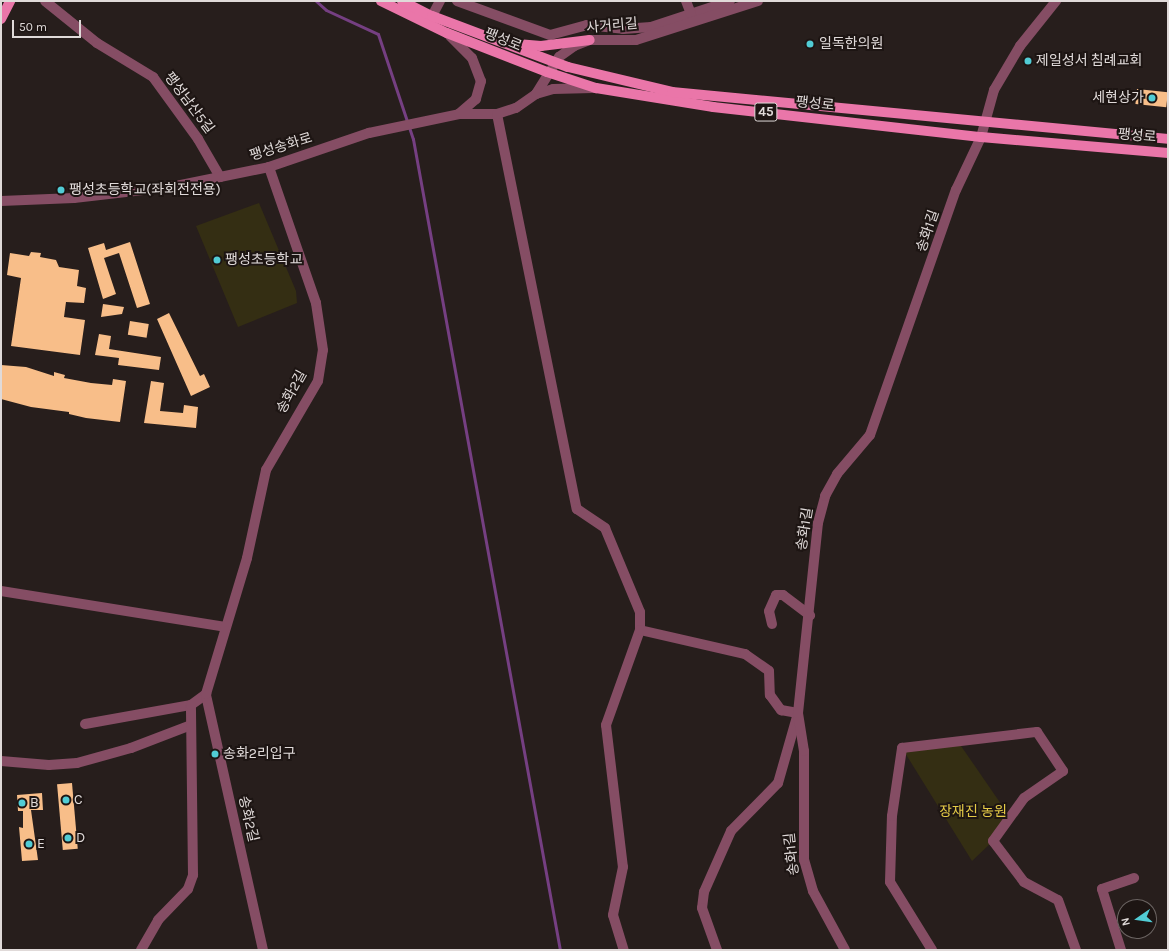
<!DOCTYPE html>
<html>
<head>
<meta charset="utf-8">
<style>
  body { margin:0 }
  #map { position:relative; width:1169px; height:951px; overflow:hidden; background:#271e1c; font-family:Karla,"Noto Sans KR",sans-serif }
  div>[style] { position:absolute }
  .green>* { inset:0; background:#342e13 }
  .stream>* { height:3px; margin:-1.5px; padding:0 1.5px; transform-origin:1.5px; border-radius:1.5px; background:#753f82 }
  .building>* { inset:0; background:#f8be89; transform-origin:0 0 }
  .minor>* { height:10px; margin:-5px; padding:0 5px; transform-origin:5px; border-radius:5px; background:#854d64 }
  .major>* { height:10px; margin:-5px; padding:0 5px; transform-origin:5px; border-radius:5px; background:#ea76a9 }
  .dots>* { width:11px; height:11px; translate:-50% -50%; box-sizing:border-box; border:2px solid #1d1513; border-radius:50% }
  span { translate:-50% -50%; white-space:nowrap; text-align:center; line-height:1.15; -webkit-text-stroke:4px #1d1513; paint-order:stroke }
  .shield-label span { padding:1px 3px; background:#1d1513; border:1px solid; border-radius:3px; -webkit-text-stroke-width:0 }
  .shield-label { font-size:13px; color:#e0dad9; font-weight:700 }
  .street-label { font-size:14px; color:#e0dad9 }
  .poi-label { font-size:14px; color:#e0dad9 }
  .left { translate:0 -50%; text-align:left }
  .right { translate:-100% -50%; text-align:right }
  .park-label { font-size:14px; color:#e5cb47 }
  .frame { position:absolute; inset:0; border:2px solid #e0dad9; pointer-events:none }
  .north { position:absolute; left:1117px; top:899px; width:40px; height:40px; box-sizing:border-box; background:#1d1513; border:1px solid #6b6462; border-radius:50%; rotate:257deg; font-size:11px; font-weight:700; line-height:16px; text-align:center; color:#e0dad9 }
  .north::after { content:''; display:block; margin:auto; width:14px; height:18px; background:#51ccd5; clip-path:polygon(50% 0,100% 100%,50% 72%,0 100%) }
  .scale { position:absolute; left:12px; top:20px; width:69px; height:18px; box-sizing:border-box; border:2px solid #e0dad9; border-top:0; padding-left:5px; font-size:12px; line-height:14px; white-space:nowrap; color:#e0dad9; -webkit-text-stroke:3px #1d1513; paint-order:stroke }
</style>
</head>
<body>
<div id="map">
  <div class="green">
    <div style="clip-path:polygon(259px 203px,296px 291px,297px 303px,238px 327px,196px 226px)"></div>
    <div style="clip-path:polygon(959px 743px,1010px 817px,993px 841px,972px 861px,902px 748px)"></div>
  </div>
  <div class="stream">
    <div style="left:316px;top:1px;width:13px;rotate:42deg"></div>
    <div style="left:326px;top:10px;width:57px;rotate:24.8deg"></div>
    <div style="left:378px;top:34px;width:111px;rotate:71.6deg"></div>
    <div style="left:413px;top:139px;width:824px;rotate:79.73deg"></div>
  </div>
  <div class="building">
    <div style="left:1137px;top:89px;width:31px;height:15px;rotate:6deg"></div>
    <div style="clip-path:polygon(130px 242px,150px 304px,137px 308px,119px 253px,104px 258px,116px 294px,103px 299px,88px 248px,104px 243px,106px 250px)"></div>
    <div style="clip-path:polygon(31px 252px,41px 253px,40px 257px,56px 260px,59px 267px,79px 270px,77px 286px,86px 288px,84px 303px,66px 302px,64px 317px,85px 320px,80px 355px,11px 346px,21px 278px,7px 275px,10px 253px,29px 256px)"></div>
    <div style="clip-path:polygon(103px 304px,124px 307px,122px 314px,101px 317px)"></div>
    <div style="clip-path:polygon(169px 313px,200px 376px,204px 374px,210px 387px,191px 396px,157px 319px)"></div>
    <div style="left:130px;top:321px;width:19px;height:14px;rotate:9deg"></div>
    <div style="clip-path:polygon(99px 334px,111px 336px,109px 349px,161px 357px,159px 370px,118px 365px,119px 358px,95px 355px)"></div>
    <div style="clip-path:polygon(1px 365px,26px 367px,54px 376px,54px 372px,65px 375px,64px 378px,91px 383px,112px 385px,113px 379px,126px 381px,120px 422px,86px 418px,69px 414px,69px 412px,31px 407px,1px 399px)"></div>
    <div style="clip-path:polygon(151px 381px,164px 383px,160px 411px,183px 413px,184px 405px,198px 407px,196px 428px,144px 423px)"></div>
    <div style="left:72px;top:783px;width:66px;height:15px;rotate:85deg"></div>
    <div style="clip-path:polygon(42px 793px,43px 810px,31px 810px,38px 860px,22px 861px,19px 827px,23px 828px,23px 811px,18px 811px,17px 795px)"></div>
  </div>
  <div class="minor">
    <div style="left:45px;top:1px;width:67px;rotate:38.9deg"></div>
    <div style="left:97px;top:43px;width:66px;rotate:31.3deg"></div>
    <div style="left:153px;top:77px;width:77px;rotate:54deg"></div>
    <div style="left:198px;top:139px;width:44px;rotate:59.9deg"></div>
    <div style="left:457px;top:1px;width:99px;rotate:20.1deg"></div>
    <div style="left:550px;top:35px;width:38px;rotate:-15deg"></div>
    <div style="left:587px;top:25px;width:36px;rotate:6deg"></div>
    <div style="left:623px;top:29px;width:28px;rotate:-4deg"></div>
    <div style="left:651px;top:27px;width:83px;rotate:-18.2deg"></div>
    <div style="left:686px;top:1px;width:14px;rotate:69deg"></div>
    <div style="left:432px;top:16px;width:17px;rotate:-62deg"></div>
    <div style="left:450px;top:36px;width:31px;rotate:45deg"></div>
    <div style="left:472px;top:58px;width:25px;rotate:69deg"></div>
    <div style="left:481px;top:81px;width:19px;rotate:106deg"></div>
    <div style="left:476px;top:99px;width:23px;rotate:139deg"></div>
    <div style="left:536px;top:94px;width:18px;rotate:-16deg"></div>
    <div style="left:553px;top:89px;width:40px;rotate:-1.4deg"></div>
    <div style="left:497px;top:114px;width:403px;rotate:78.6deg"></div>
    <div style="left:577px;top:509px;width:34px;rotate:34deg"></div>
    <div style="left:605px;top:528px;width:91px;rotate:67.4deg"></div>
    <div style="left:640px;top:612px;width:18px;rotate:90deg"></div>
    <div style="left:640px;top:630px;width:101px;rotate:109.7deg"></div>
    <div style="left:606px;top:725px;width:143px;rotate:83.2deg"></div>
    <div style="left:623px;top:867px;width:49px;rotate:101.8deg"></div>
    <div style="left:613px;top:915px;width:37px;rotate:73deg"></div>
    <div style="left:1px;top:201px;width:73px;rotate:-2.4deg"></div>
    <div style="left:74px;top:198px;width:98px;rotate:-6.5deg"></div>
    <div style="left:171px;top:187px;width:100px;rotate:-11.5deg"></div>
    <div style="left:269px;top:167px;width:106px;rotate:-18.8deg"></div>
    <div style="left:369px;top:133px;width:92px;rotate:-11.9deg"></div>
    <div style="left:459px;top:114px;width:38px"></div>
    <div style="left:497px;top:114px;width:20px;rotate:-18deg"></div>
    <div style="left:516px;top:108px;width:24px;rotate:-35deg"></div>
    <div style="left:536px;top:94px;width:44px;rotate:-58.1deg"></div>
    <div style="left:559px;top:57px;width:19px;rotate:-36deg"></div>
    <div style="left:574px;top:46px;width:17px;rotate:-21deg"></div>
    <div style="left:590px;top:40px;width:46px"></div>
    <div style="left:636px;top:40px;width:128px;rotate:-17.7deg"></div>
    <div style="left:1px;top:591px;width:227px;rotate:9.1deg"></div>
    <div style="left:772px;top:624px;width:13px;rotate:-103deg"></div>
    <div style="left:769px;top:611px;width:17px;rotate:-66deg"></div>
    <div style="left:776px;top:595px;width:7px"></div>
    <div style="left:783px;top:595px;width:34px;rotate:37deg"></div>
    <div style="left:640px;top:630px;width:108px;rotate:12.9deg"></div>
    <div style="left:745px;top:654px;width:29px;rotate:35deg"></div>
    <div style="left:769px;top:671px;width:24px;rotate:88deg"></div>
    <div style="left:770px;top:695px;width:19px;rotate:54deg"></div>
    <div style="left:781px;top:710px;width:17px;rotate:10deg"></div>
    <div style="left:798px;top:713px;width:73px;rotate:105.9deg"></div>
    <div style="left:778px;top:783px;width:67px;rotate:134.4deg"></div>
    <div style="left:731px;top:831px;width:67px;rotate:113.9deg"></div>
    <div style="left:704px;top:892px;width:16px;rotate:97deg"></div>
    <div style="left:702px;top:908px;width:45px;rotate:70.3deg"></div>
    <div style="left:85px;top:724px;width:108px;rotate:-10.2deg"></div>
    <div style="left:1px;top:761px;width:48px;rotate:4.8deg"></div>
    <div style="left:49px;top:765px;width:28px;rotate:-4deg"></div>
    <div style="left:77px;top:763px;width:56px;rotate:-15.5deg"></div>
    <div style="left:131px;top:748px;width:64px;rotate:-21deg"></div>
    <div style="left:141px;top:950px;width:34px;rotate:-60deg"></div>
    <div style="left:158px;top:920px;width:43px;rotate:-45.9deg"></div>
    <div style="left:188px;top:889px;width:15px;rotate:-70deg"></div>
    <div style="left:193px;top:875px;width:170px;rotate:-90.7deg"></div>
    <div style="left:191px;top:705px;width:19px;rotate:-36deg"></div>
    <div style="left:263px;top:950px;width:262px;rotate:-102.6deg"></div>
    <div style="left:206px;top:694px;width:142px;rotate:-73.2deg"></div>
    <div style="left:247px;top:558px;width:90px;rotate:-77.8deg"></div>
    <div style="left:266px;top:470px;width:103px;rotate:-59.7deg"></div>
    <div style="left:318px;top:381px;width:31px;rotate:-81deg"></div>
    <div style="left:323px;top:350px;width:48px;rotate:-98.5deg"></div>
    <div style="left:316px;top:303px;width:144px;rotate:-109.1deg"></div>
    <div style="left:845px;top:950px;width:67px;rotate:-118.5deg"></div>
    <div style="left:813px;top:891px;width:32px;rotate:-106deg"></div>
    <div style="left:804px;top:860px;width:109px;rotate:-90deg"></div>
    <div style="left:804px;top:751px;width:38px;rotate:-99deg"></div>
    <div style="left:798px;top:713px;width:191px;rotate:-84deg"></div>
    <div style="left:818px;top:523px;width:28px;rotate:-75deg"></div>
    <div style="left:825px;top:496px;width:25px;rotate:-61deg"></div>
    <div style="left:837px;top:474px;width:51px;rotate:-49.8deg"></div>
    <div style="left:870px;top:435px;width:260px;rotate:-70.7deg"></div>
    <div style="left:956px;top:190px;width:59px;rotate:-64.7deg"></div>
    <div style="left:981px;top:137px;width:49px;rotate:-74.5deg"></div>
    <div style="left:994px;top:90px;width:51px;rotate:-59.4deg"></div>
    <div style="left:1020px;top:46px;width:58px;rotate:-51.3deg"></div>
    <div style="left:932px;top:950px;width:80px;rotate:-121.7deg"></div>
    <div style="left:890px;top:882px;width:66px;rotate:-88.3deg"></div>
    <div style="left:892px;top:816px;width:69px;rotate:-81.6deg"></div>
    <div style="left:902px;top:748px;width:136px;rotate:-6.8deg"></div>
    <div style="left:1037px;top:732px;width:47px;rotate:56.3deg"></div>
    <div style="left:1063px;top:771px;width:47px;rotate:145.3deg"></div>
    <div style="left:1024px;top:798px;width:53px;rotate:125.8deg"></div>
    <div style="left:993px;top:841px;width:51px;rotate:52.9deg"></div>
    <div style="left:1024px;top:882px;width:38px;rotate:28deg"></div>
    <div style="left:1058px;top:900px;width:53px;rotate:70.2deg"></div>
    <div style="left:1121px;top:950px;width:64px;rotate:-107.3deg"></div>
    <div style="left:1102px;top:889px;width:34px;rotate:-19deg"></div>
  </div>
  <div class="major">
    <div style="left:381px;top:1px;width:73px;rotate:25.9deg"></div>
    <div style="left:447px;top:33px;width:107px;rotate:21.3deg"></div>
    <div style="left:547px;top:72px;width:52px;rotate:18.1deg"></div>
    <div style="left:596px;top:88px;width:119px;rotate:9.2deg"></div>
    <div style="left:713px;top:107px;width:270px;rotate:6.4deg"></div>
    <div style="left:981px;top:137px;width:188px;rotate:4.9deg"></div>
    <div style="left:402px;top:1px;width:34px;rotate:27deg"></div>
    <div style="left:432px;top:16px;width:145px;rotate:20.6deg"></div>
    <div style="left:568px;top:67px;width:107px;rotate:13.5deg"></div>
    <div style="left:672px;top:92px;width:498px;rotate:5.4deg"></div>
    <div style="left:1px;top:19px;width:20px;rotate:-63deg"></div>
    <div style="left:517px;top:44px;width:24px;rotate:5deg"></div>
    <div style="left:541px;top:46px;width:49px;rotate:-7deg"></div>
  </div>
  <div class="dots">
    <div style="left:810px;top:44px;background:#51ccd5"></div>
    <div style="left:1028px;top:61px;background:#51ccd5"></div>
    <div style="left:1152px;top:98px;background:#51ccd5"></div>
    <div style="left:61px;top:190px;background:#51ccd5"></div>
    <div style="left:217px;top:260px;background:#51ccd5"></div>
    <div style="left:215px;top:754px;background:#51ccd5"></div>
    <div style="left:66px;top:800px;background:#51ccd5"></div>
    <div style="left:22px;top:803px;background:#51ccd5"></div>
    <div style="left:68px;top:838px;background:#51ccd5"></div>
    <div style="left:29px;top:844px;background:#51ccd5"></div>
  </div>
  <div class="shield-label">
    <span style="left:766px;top:112px">45</span>
  </div>
  <div class="street-label">
    <span style="left:612px;top:26px;rotate:-5deg">사거리길</span>
    <span style="left:503px;top:40px;rotate:22deg">팽성로</span>
    <span style="left:189px;top:103px;rotate:53deg">팽성남산5길</span>
    <span style="left:815px;top:104px;rotate:6deg">팽성로</span>
    <span style="left:1137px;top:136px;rotate:5deg">팽성로</span>
    <span style="left:281px;top:147px;rotate:-17deg">팽성송화로</span>
    <span style="left:928px;top:231px;rotate:-71deg">송화1길</span>
    <span style="left:292px;top:392px;rotate:-61deg">송화2길</span>
    <span style="left:805px;top:529px;rotate:-81deg">송화1길</span>
    <span style="left:248px;top:819px;rotate:77deg">송화2길</span>
    <span style="left:792px;top:854px;rotate:-96deg">송화1길</span>
  </div>
  <div class="poi-label">
    <span class="left" style="left:819px;top:44px">일독한의원</span>
    <span class="left" style="left:1036px;top:61px">제일성서 침례교회</span>
    <span class="right" style="left:1144px;top:98px">세현상가</span>
    <span class="left" style="left:69px;top:190px">팽성초등학교(좌회전전용)</span>
    <span class="left" style="left:225px;top:260px">팽성초등학교</span>
    <span class="left" style="left:223px;top:754px">송화2리입구</span>
    <span class="left" style="left:74px;top:800px">C</span>
    <span class="left" style="left:30px;top:803px">B</span>
    <span class="left" style="left:76px;top:838px">D</span>
    <span class="left" style="left:37px;top:844px">E</span>
  </div>
  <div class="park-label">
    <span style="left:973px;top:812px">장재진 농원</span>
  </div>
  <div class="frame"></div>
  <div class="north">N</div>
  <div class="scale">50 m</div>
</div>
</body>
</html>
